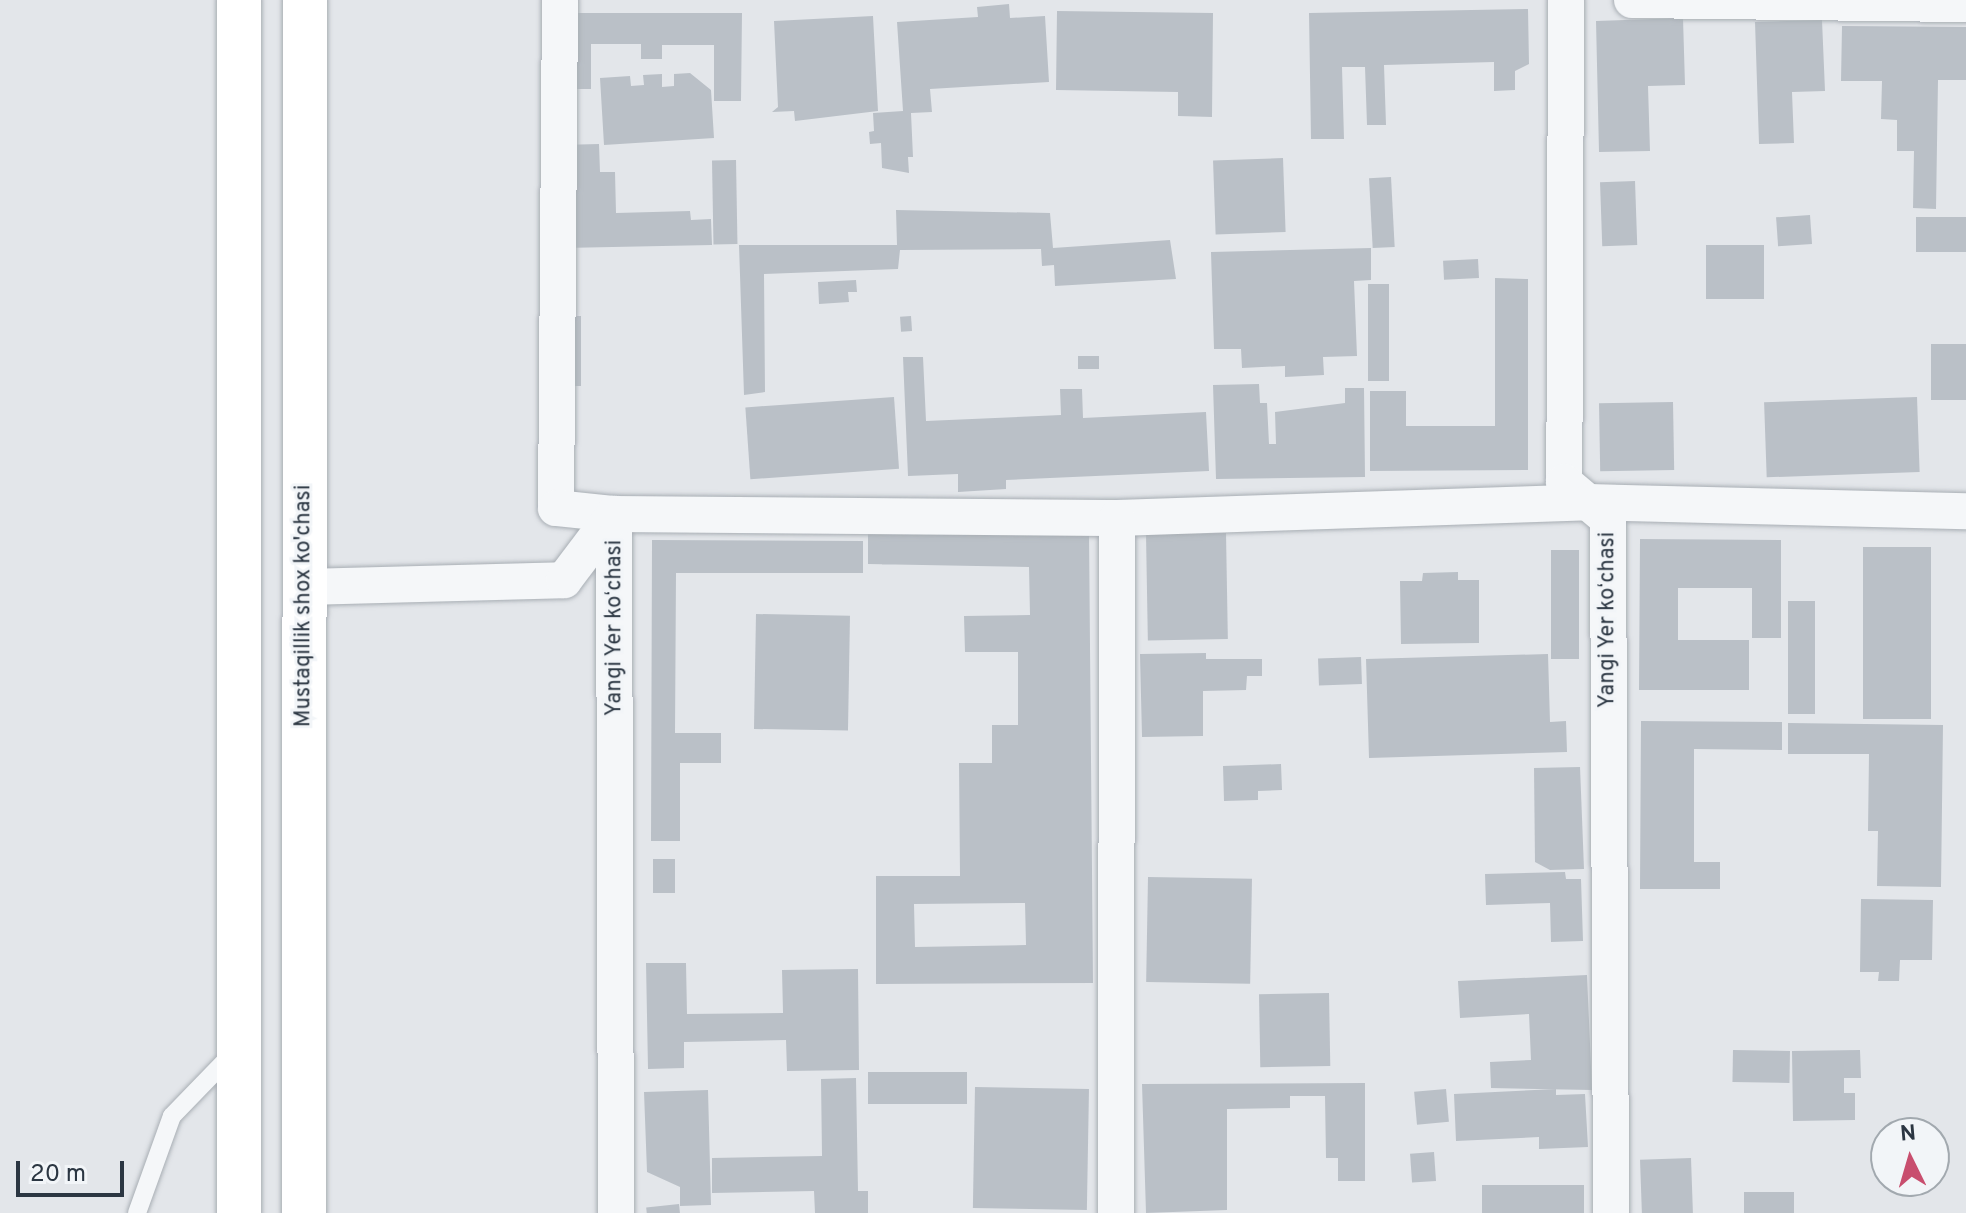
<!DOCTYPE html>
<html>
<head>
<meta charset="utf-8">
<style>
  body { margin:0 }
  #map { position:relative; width:1966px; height:1213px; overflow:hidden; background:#e3e6ea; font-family:Overpass,sans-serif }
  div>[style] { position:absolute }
  .building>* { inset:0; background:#bac0c7; transform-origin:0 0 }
  .roads { filter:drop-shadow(0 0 2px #a8aeb4) drop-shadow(0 0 2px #a8aeb4) }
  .service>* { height:18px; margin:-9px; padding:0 9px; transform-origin:9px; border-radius:9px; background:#f5f7f9 }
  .minor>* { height:36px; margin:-18px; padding:0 18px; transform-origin:18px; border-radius:18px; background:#f5f7f9 }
  .primary>* { height:44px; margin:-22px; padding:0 22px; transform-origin:22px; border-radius:22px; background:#fff }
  span { translate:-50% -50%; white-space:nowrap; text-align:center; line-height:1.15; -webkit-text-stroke:6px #f2f5f8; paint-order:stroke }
  .street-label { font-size:22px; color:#2b3642 }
  .north { position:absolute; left:1870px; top:1117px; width:80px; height:80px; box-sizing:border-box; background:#f2f5f8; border:2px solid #a2a9af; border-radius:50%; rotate:355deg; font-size:22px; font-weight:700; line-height:32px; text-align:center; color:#2b3642 }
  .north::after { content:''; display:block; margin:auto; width:28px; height:36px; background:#c84e6e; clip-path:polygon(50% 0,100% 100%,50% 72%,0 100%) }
  .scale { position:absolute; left:16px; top:1161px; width:108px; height:36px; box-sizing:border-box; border:4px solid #2b3642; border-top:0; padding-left:10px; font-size:24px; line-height:28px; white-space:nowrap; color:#2b3642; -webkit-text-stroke:6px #f2f5f8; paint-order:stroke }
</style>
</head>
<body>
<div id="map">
  <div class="building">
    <div style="clip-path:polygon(1009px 4px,1010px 18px,1045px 16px,1049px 82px,930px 89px,932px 112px,911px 113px,913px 157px,908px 157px,909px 173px,882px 168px,881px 143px,870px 144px,869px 132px,874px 131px,873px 113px,903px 111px,897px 22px,978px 17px,977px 7px)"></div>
    <div style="clip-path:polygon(1528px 9px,1529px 64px,1515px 71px,1515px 90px,1494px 91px,1494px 62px,1384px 65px,1386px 125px,1367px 125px,1365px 67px,1342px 67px,1344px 139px,1311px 139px,1309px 13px)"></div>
    <div style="clip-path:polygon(1057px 11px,1213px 13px,1212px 117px,1178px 116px,1178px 92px,1056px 90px)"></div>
    <div style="clip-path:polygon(562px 13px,742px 13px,741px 101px,714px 101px,714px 45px,662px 45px,662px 59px,641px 59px,641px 44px,591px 44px,591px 89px,562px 89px)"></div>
    <div style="clip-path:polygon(873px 16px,878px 111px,795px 121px,794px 111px,772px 112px,778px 107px,774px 21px)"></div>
    <div style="clip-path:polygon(1683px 18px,1685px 85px,1648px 86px,1650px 151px,1599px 152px,1596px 21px)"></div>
    <div style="clip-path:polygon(1822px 20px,1825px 91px,1792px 92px,1794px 143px,1759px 144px,1755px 22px)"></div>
    <div style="clip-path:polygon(1842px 26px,1966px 27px,1966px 80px,1938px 80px,1936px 209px,1913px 208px,1914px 151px,1897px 151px,1897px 120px,1881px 119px,1882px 81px,1841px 81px)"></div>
    <div style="clip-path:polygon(690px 73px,711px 90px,714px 138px,604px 145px,600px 78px,630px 76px,631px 86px,644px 85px,643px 75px,662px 74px,662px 87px,674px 86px,674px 74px)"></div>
    <div style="clip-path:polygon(599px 144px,600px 172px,615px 172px,616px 213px,690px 211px,691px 220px,711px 219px,712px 245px,563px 248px,560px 145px)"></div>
    <div style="left:1283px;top:158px;width:74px;height:70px;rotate:88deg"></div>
    <div style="left:736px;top:160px;width:84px;height:24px;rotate:89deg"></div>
    <div style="left:1391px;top:177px;width:70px;height:22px;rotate:87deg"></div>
    <div style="left:1635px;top:181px;width:64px;height:35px;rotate:88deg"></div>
    <div style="clip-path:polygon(896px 210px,1050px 213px,1053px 248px,1170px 240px,1176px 279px,1055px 286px,1054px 265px,1042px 266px,1041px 249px,900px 250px,898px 269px,764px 274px,765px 392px,744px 395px,739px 245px,897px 245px)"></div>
    <div style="left:1810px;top:215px;width:29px;height:34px;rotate:86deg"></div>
    <div style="left:1916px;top:217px;width:50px;height:35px"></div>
    <div style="left:1764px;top:245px;width:54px;height:58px;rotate:90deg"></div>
    <div style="clip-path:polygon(1371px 248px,1371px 280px,1354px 281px,1357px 356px,1323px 357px,1324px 375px,1285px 377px,1285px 366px,1242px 368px,1241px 349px,1214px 349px,1211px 252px)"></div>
    <div style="left:1478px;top:259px;width:19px;height:35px;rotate:87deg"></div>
    <div style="clip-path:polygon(1495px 278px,1528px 279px,1528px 470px,1370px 471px,1370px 391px,1406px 391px,1406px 426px,1495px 426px)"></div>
    <div style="clip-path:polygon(856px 280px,857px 292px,848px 292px,849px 302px,819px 304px,818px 282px)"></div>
    <div style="left:1368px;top:284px;width:21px;height:97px"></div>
    <div style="left:560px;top:316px;width:21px;height:70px"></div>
    <div style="left:911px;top:316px;width:15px;height:11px;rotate:86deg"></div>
    <div style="left:1966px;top:344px;width:56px;height:35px;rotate:90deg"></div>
    <div style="left:1099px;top:356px;width:13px;height:21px;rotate:90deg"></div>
    <div style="clip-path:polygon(903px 357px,923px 357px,926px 421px,1061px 415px,1060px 389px,1082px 389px,1083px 418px,1206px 412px,1209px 471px,1006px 480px,1006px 489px,958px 492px,958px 474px,908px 476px)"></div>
    <div style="clip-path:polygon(1259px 384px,1260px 403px,1267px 403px,1269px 444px,1276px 444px,1275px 412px,1345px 403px,1345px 388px,1364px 388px,1365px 477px,1216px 479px,1213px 385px)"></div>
    <div style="left:894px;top:397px;width:72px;height:149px;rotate:86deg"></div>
    <div style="left:1917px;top:397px;width:75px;height:153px;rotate:88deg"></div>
    <div style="left:1673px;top:402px;width:68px;height:74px;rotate:89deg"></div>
    <div style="clip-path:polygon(evenodd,868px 528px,1089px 533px,1093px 983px,876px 984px,876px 876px,960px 876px,959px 763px,992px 763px,992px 725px,1018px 725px,1018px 652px,965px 652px,964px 616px,1030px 615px,1029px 567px,868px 564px,868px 528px,1025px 903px,1026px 945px,915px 947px,914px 904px,1025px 903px)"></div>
    <div style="left:1226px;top:533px;width:106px;height:80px;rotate:89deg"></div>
    <div style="clip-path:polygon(1640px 539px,1781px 540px,1781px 638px,1752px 638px,1752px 588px,1678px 588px,1678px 640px,1749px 640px,1749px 690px,1639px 690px)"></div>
    <div style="clip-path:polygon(652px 540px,863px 541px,863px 573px,676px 573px,675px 733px,721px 733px,721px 763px,680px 763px,680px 841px,651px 841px)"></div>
    <div style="left:1863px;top:547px;width:68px;height:172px"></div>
    <div style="left:1551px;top:550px;width:28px;height:109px"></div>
    <div style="clip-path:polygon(1458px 572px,1458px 580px,1479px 580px,1479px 643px,1401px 644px,1400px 581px,1422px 581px,1423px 573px)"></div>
    <div style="left:1788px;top:601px;width:27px;height:113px"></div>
    <div style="left:756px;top:614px;width:94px;height:115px;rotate:1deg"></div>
    <div style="clip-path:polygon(1206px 653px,1206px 659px,1262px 659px,1262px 676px,1247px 676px,1246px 690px,1203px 691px,1203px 736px,1142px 737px,1140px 654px)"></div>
    <div style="clip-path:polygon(1548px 654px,1550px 722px,1566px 721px,1567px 752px,1369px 758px,1366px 659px)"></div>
    <div style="left:1361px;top:657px;width:27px;height:43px;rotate:88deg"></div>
    <div style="clip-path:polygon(1641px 721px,1782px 722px,1782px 750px,1694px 749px,1694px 862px,1720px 862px,1720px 889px,1640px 889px)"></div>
    <div style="clip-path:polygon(1788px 723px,1943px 725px,1941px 887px,1877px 886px,1878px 831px,1868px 831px,1869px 754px,1788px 754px)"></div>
    <div style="clip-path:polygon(1281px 764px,1282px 790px,1258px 791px,1258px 800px,1224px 801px,1223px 766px)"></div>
    <div style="clip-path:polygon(1580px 767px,1584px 869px,1550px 870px,1535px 862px,1534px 768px)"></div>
    <div style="left:653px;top:859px;width:22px;height:34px"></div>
    <div style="clip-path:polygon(1565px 872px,1566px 879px,1581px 879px,1583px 941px,1551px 942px,1550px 903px,1486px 905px,1485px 874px)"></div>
    <div style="left:1148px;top:877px;width:104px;height:105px;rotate:1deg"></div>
    <div style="clip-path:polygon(1861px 899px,1933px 900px,1932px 960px,1900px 960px,1899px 981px,1878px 981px,1879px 972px,1860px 972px)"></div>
    <div style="clip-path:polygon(646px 963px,686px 963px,687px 1014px,783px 1013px,782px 970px,858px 969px,859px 1070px,787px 1071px,786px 1040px,684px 1042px,684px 1068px,648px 1069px)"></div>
    <div style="clip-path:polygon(1587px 975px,1592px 1090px,1491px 1088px,1490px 1062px,1531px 1060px,1529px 1014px,1460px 1018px,1458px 981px)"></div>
    <div style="left:1329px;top:993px;width:73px;height:70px;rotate:89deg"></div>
    <div style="left:1733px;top:1050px;width:57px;height:32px;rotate:1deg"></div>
    <div style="clip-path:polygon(1860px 1050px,1861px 1078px,1844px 1078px,1844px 1093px,1855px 1093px,1855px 1120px,1793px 1121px,1792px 1051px)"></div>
    <div style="left:967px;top:1072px;width:32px;height:99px;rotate:90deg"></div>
    <div style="clip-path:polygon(856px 1078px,858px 1191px,868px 1191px,868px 1213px,815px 1213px,814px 1191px,712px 1193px,712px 1158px,822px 1156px,821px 1079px)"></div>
    <div style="clip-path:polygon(1365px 1083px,1365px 1181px,1338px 1181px,1338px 1158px,1326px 1158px,1325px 1096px,1290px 1096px,1290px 1108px,1227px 1109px,1227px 1210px,1146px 1213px,1142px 1084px)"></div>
    <div style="left:975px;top:1087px;width:114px;height:121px;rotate:1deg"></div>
    <div style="left:1446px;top:1089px;width:33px;height:32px;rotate:85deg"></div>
    <div style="clip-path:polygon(1556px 1089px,1556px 1095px,1585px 1094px,1588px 1147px,1539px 1149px,1539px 1137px,1456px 1141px,1454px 1094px)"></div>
    <div style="clip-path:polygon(708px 1090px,711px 1205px,680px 1206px,680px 1187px,647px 1172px,644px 1092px)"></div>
    <div style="left:1434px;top:1152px;width:29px;height:24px;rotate:86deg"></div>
    <div style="left:1691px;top:1158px;width:55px;height:51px;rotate:88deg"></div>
    <div style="left:1584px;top:1185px;width:28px;height:102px;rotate:90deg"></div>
    <div style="left:1794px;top:1192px;width:21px;height:50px;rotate:90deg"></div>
    <div style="left:679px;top:1204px;width:9px;height:33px;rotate:84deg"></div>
  </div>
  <div class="roads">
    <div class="service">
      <div style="left:137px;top:1213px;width:103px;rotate:-70.2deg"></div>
      <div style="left:172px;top:1116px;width:86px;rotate:-45.9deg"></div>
    </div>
    <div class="minor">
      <div style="left:560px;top:0;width:508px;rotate:90.45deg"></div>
      <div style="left:556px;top:508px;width:58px;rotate:5.9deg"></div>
      <div style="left:614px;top:514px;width:699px;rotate:89.84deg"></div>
      <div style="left:1566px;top:0;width:482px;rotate:90.2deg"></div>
      <div style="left:1564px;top:482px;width:57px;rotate:40.1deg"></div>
      <div style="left:1608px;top:519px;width:694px;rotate:89.75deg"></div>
      <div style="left:1632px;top:0;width:334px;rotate:0.7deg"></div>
      <div style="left:304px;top:587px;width:260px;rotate:-1.5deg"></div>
      <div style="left:564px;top:580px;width:83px;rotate:-52.9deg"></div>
      <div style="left:614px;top:514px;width:503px;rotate:0.46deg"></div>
      <div style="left:1117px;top:518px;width:472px;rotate:-1.9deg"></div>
      <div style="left:1589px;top:502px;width:377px;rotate:1.4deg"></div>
      <div style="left:1116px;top:1213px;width:695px;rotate:-89.92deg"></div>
    </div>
    <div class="primary">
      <div style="left:239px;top:0;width:1213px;rotate:90deg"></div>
      <div style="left:304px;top:1213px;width:1213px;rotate:-89.95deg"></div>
    </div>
  </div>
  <div class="street-label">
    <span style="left:304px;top:606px;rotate:-90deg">Mustaqillik shox ko'chasi</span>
    <span style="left:1608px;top:620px;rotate:-90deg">Yangi Yer koʻchasi</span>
    <span style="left:615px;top:628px;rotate:-90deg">Yangi Yer koʻchasi</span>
  </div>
  <div class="north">N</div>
  <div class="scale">20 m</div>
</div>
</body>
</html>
